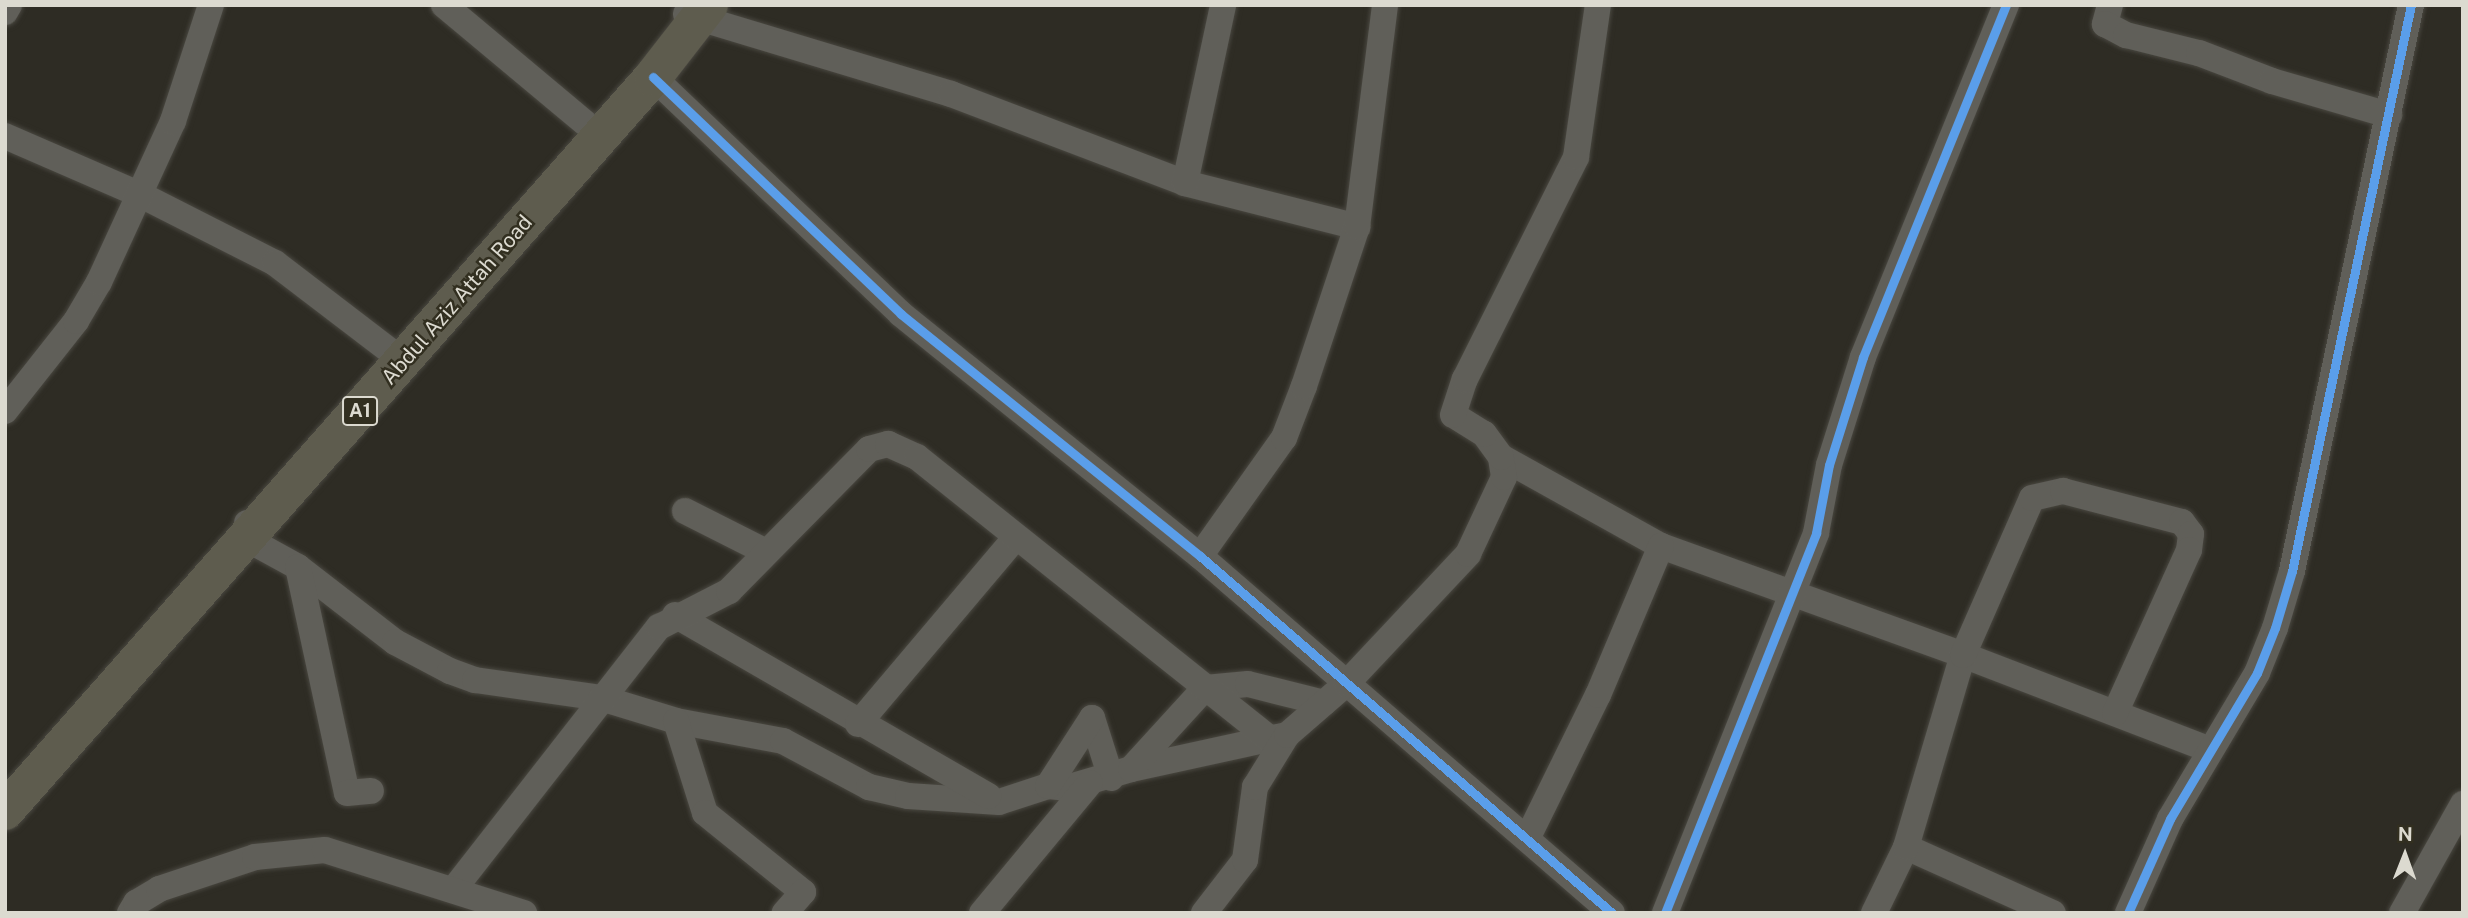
<!DOCTYPE html>
<html>
<head>
<meta charset="utf-8">
<style>
  body { margin:0 }
  #map { position:relative; width:2468px; height:918px; overflow:hidden; background:#2e2c24; font-family:"Public Sans",sans-serif }
  div>[style] { position:absolute }
  .roads { filter:drop-shadow(0 0 2px #494740) drop-shadow(0 0 2px #494740) }
  .minor>* { height:26px; margin:-13px; padding:0 13px; transform-origin:13px; border-radius:13px; background:#605f59 }
  .highway>* { height:38px; margin:-19px; padding:0 19px; transform-origin:19px; border-radius:19px; background:#5e5c4e }
  .cycleway>* { height:9px; margin:-4.5px; padding:0 4.5px; transform-origin:4.5px; border-radius:4.5px; background:#5a9eea }
  span { translate:-50% -50%; white-space:nowrap; text-align:center; line-height:1.15; -webkit-text-stroke:5px #322f20; paint-order:stroke }
  .shield-label span { padding:2px 5px; background:#322f20; border:2px solid; border-radius:5px; -webkit-text-stroke-width:0 }
  .shield-label { font-size:19px; color:#dcdad0; font-weight:700 }
  .street-label { font-size:21px; color:#dcdad0 }
  .frame { position:absolute; inset:0; border:7px solid #dcdad0; pointer-events:none }
  .north { position:absolute; left:2370px; top:820px; width:70px; height:70px; -webkit-text-stroke:5px #322f20; paint-order:stroke; rotate:1deg; font-size:19px; font-weight:700; line-height:28px; text-align:center; color:#dcdad0 }
  .north::after { content:''; display:block; margin:auto; width:24px; height:32px; background:#dcdad0; clip-path:polygon(50% 0,100% 100%,50% 72%,0 100%) }
</style>
</head>
<body>
<div id="map">
  <div class="roads">
    <div class="minor">
      <div style="left:444px;top:5px;width:184px;rotate:39.9deg"></div>
      <div style="left:2110px;top:5px;width:20px;rotate:105deg"></div>
      <div style="left:2105px;top:24px;width:24px;rotate:28deg"></div>
      <div style="left:2126px;top:35px;width:75px;rotate:13.9deg"></div>
      <div style="left:2199px;top:53px;width:78px;rotate:21deg"></div>
      <div style="left:2272px;top:81px;width:122px;rotate:16.2deg"></div>
      <div style="left:5px;top:12px;width:8px;rotate:-60deg"></div>
      <div style="left:686px;top:14px;width:277px;rotate:16.8deg"></div>
      <div style="left:951px;top:94px;width:250px;rotate:20.8deg"></div>
      <div style="left:1185px;top:183px;width:178px;rotate:14.3deg"></div>
      <div style="left:653px;top:77px;width:343px;rotate:43.7deg"></div>
      <div style="left:901px;top:314px;width:385px;rotate:39deg"></div>
      <div style="left:1200px;top:556px;width:545px;rotate:40.91deg"></div>
      <div style="left:5px;top:136px;width:148px;rotate:23.5deg"></div>
      <div style="left:141px;top:195px;width:150px;rotate:26.9deg"></div>
      <div style="left:275px;top:263px;width:150px;rotate:37.4deg"></div>
      <div style="left:1185px;top:183px;width:182px;rotate:-77.9deg"></div>
      <div style="left:5px;top:411px;width:115px;rotate:-51.7deg"></div>
      <div style="left:76px;top:321px;width:45px;rotate:-59.5deg"></div>
      <div style="left:99px;top:282px;width:177px;rotate:-65.3deg"></div>
      <div style="left:173px;top:121px;width:122px;rotate:-71.9deg"></div>
      <div style="left:1501px;top:457px;width:183px;rotate:29.1deg"></div>
      <div style="left:1661px;top:546px;width:321px;rotate:19.8deg"></div>
      <div style="left:1963px;top:655px;width:265px;rotate:21deg"></div>
      <div style="left:685px;top:511px;width:91px;rotate:26.8deg"></div>
      <div style="left:247px;top:523px;width:16px;rotate:90deg"></div>
      <div style="left:247px;top:539px;width:58px;rotate:28.8deg"></div>
      <div style="left:298px;top:567px;width:123px;rotate:37.7deg"></div>
      <div style="left:395px;top:642px;width:62px;rotate:27.8deg"></div>
      <div style="left:450px;top:671px;width:27px;rotate:20deg"></div>
      <div style="left:475px;top:680px;width:127px;rotate:8.1deg"></div>
      <div style="left:601px;top:698px;width:78px;rotate:17deg"></div>
      <div style="left:676px;top:721px;width:109px;rotate:10.6deg"></div>
      <div style="left:783px;top:741px;width:98px;rotate:28.1deg"></div>
      <div style="left:869px;top:787px;width:40px;rotate:13deg"></div>
      <div style="left:908px;top:796px;width:91px;rotate:3.8deg"></div>
      <div style="left:999px;top:802px;width:52px;rotate:-18.1deg"></div>
      <div style="left:1048px;top:786px;width:18px;rotate:6deg"></div>
      <div style="left:1066px;top:788px;width:68px;rotate:-16.3deg"></div>
      <div style="left:1131px;top:769px;width:160px;rotate:-12.3deg"></div>
      <div style="left:1200px;top:556px;width:145px;rotate:-54.6deg"></div>
      <div style="left:1284px;top:438px;width:56px;rotate:-69deg"></div>
      <div style="left:1304px;top:386px;width:168px;rotate:-71.6deg"></div>
      <div style="left:1357px;top:227px;width:224px;rotate:-82.8deg"></div>
      <div style="left:298px;top:567px;width:231px;rotate:77.8deg"></div>
      <div style="left:347px;top:793px;width:24px;rotate:-5deg"></div>
      <div style="left:675px;top:615px;width:362px;rotate:30deg"></div>
      <div style="left:1092px;top:718px;width:63px;rotate:72.4deg"></div>
      <div style="left:676px;top:721px;width:96px;rotate:72.5deg"></div>
      <div style="left:705px;top:813px;width:126px;rotate:38.9deg"></div>
      <div style="left:803px;top:892px;width:28px;rotate:131deg"></div>
      <div style="left:858px;top:724px;width:245px;rotate:-49.8deg"></div>
      <div style="left:1131px;top:769px;width:110px;rotate:-47.6deg"></div>
      <div style="left:1205px;top:688px;width:43px;rotate:-5.3deg"></div>
      <div style="left:1248px;top:684px;width:78px;rotate:14deg"></div>
      <div style="left:1048px;top:786px;width:81px;rotate:-57.1deg"></div>
      <div style="left:1527px;top:839px;width:161px;rotate:-63.8deg"></div>
      <div style="left:1598px;top:695px;width:162px;rotate:-67.1deg"></div>
      <div style="left:1906px;top:847px;width:161px;rotate:24.2deg"></div>
      <div style="left:454px;top:889px;width:333px;rotate:-52deg"></div>
      <div style="left:659px;top:627px;width:79px;rotate:-27.2deg"></div>
      <div style="left:729px;top:591px;width:199px;rotate:-45.4deg"></div>
      <div style="left:869px;top:449px;width:20px;rotate:-15deg"></div>
      <div style="left:888px;top:444px;width:32px;rotate:24deg"></div>
      <div style="left:917px;top:457px;width:453px;rotate:38.6deg"></div>
      <div style="left:130px;top:913px;width:12px;rotate:-59deg"></div>
      <div style="left:136px;top:903px;width:27px;rotate:-31deg"></div>
      <div style="left:159px;top:889px;width:101px;rotate:-18.4deg"></div>
      <div style="left:255px;top:857px;width:70px;rotate:-5.7deg"></div>
      <div style="left:325px;top:850px;width:209px;rotate:17.6deg"></div>
      <div style="left:982px;top:913px;width:169px;rotate:-50.3deg"></div>
      <div style="left:1204px;top:913px;width:67px;rotate:-52.3deg"></div>
      <div style="left:1245px;top:860px;width:74px;rotate:-82.2deg"></div>
      <div style="left:1255px;top:787px;width:61px;rotate:-58.4deg"></div>
      <div style="left:1287px;top:735px;width:79px;rotate:-40.9deg"></div>
      <div style="left:1347px;top:683px;width:177px;rotate:-46.8deg"></div>
      <div style="left:1468px;top:554px;width:85px;rotate:-64.9deg"></div>
      <div style="left:1504px;top:477px;width:20px;rotate:-99deg"></div>
      <div style="left:1501px;top:457px;width:29px;rotate:-126deg"></div>
      <div style="left:1484px;top:434px;width:36px;rotate:-148deg"></div>
      <div style="left:1453px;top:415px;width:38px;rotate:-72deg"></div>
      <div style="left:1465px;top:379px;width:248px;rotate:-63.4deg"></div>
      <div style="left:1576px;top:157px;width:154px;rotate:-81.8deg"></div>
      <div style="left:1665px;top:913px;width:409px;rotate:-68.3deg"></div>
      <div style="left:1816px;top:533px;width:69px;rotate:-79.2deg"></div>
      <div style="left:1829px;top:465px;width:113px;rotate:-72.5deg"></div>
      <div style="left:1863px;top:357px;width:380px;rotate:-67.9deg"></div>
      <div style="left:1874px;top:913px;width:73px;rotate:-64.1deg"></div>
      <div style="left:1906px;top:847px;width:200px;rotate:-73.5deg"></div>
      <div style="left:1963px;top:655px;width:171px;rotate:-66.3deg"></div>
      <div style="left:2032px;top:498px;width:32px;rotate:-13deg"></div>
      <div style="left:2063px;top:491px;width:123px;rotate:14.6deg"></div>
      <div style="left:2182px;top:522px;width:15px;rotate:53deg"></div>
      <div style="left:2191px;top:534px;width:16px;rotate:97deg"></div>
      <div style="left:2189px;top:550px;width:179px;rotate:114.4deg"></div>
      <div style="left:2128px;top:913px;width:103px;rotate:-65.9deg"></div>
      <div style="left:2170px;top:819px;width:170px;rotate:-59.2deg"></div>
      <div style="left:2257px;top:673px;width:48px;rotate:-68.2deg"></div>
      <div style="left:2275px;top:628px;width:59px;rotate:-73.4deg"></div>
      <div style="left:2292px;top:571px;width:578px;rotate:-78.13deg"></div>
      <div style="left:2402px;top:913px;width:125px;rotate:-60.8deg"></div>
    </div>
    <div class="highway">
      <div style="left:5px;top:811px;width:979px;rotate:-48.56deg"></div>
      <div style="left:653px;top:77px;width:91px;rotate:-52.1deg"></div>
    </div>
  </div>
  <div class="cycleway">
    <div style="left:653px;top:77px;width:343px;rotate:43.7deg"></div>
    <div style="left:901px;top:314px;width:385px;rotate:39deg"></div>
    <div style="left:1200px;top:556px;width:545px;rotate:40.91deg"></div>
    <div style="left:1665px;top:913px;width:409px;rotate:-68.3deg"></div>
    <div style="left:1816px;top:533px;width:69px;rotate:-79.2deg"></div>
    <div style="left:1829px;top:465px;width:113px;rotate:-72.5deg"></div>
    <div style="left:1863px;top:357px;width:380px;rotate:-67.9deg"></div>
    <div style="left:2128px;top:913px;width:103px;rotate:-65.9deg"></div>
    <div style="left:2170px;top:819px;width:170px;rotate:-59.2deg"></div>
    <div style="left:2257px;top:673px;width:48px;rotate:-68.2deg"></div>
    <div style="left:2275px;top:628px;width:59px;rotate:-73.4deg"></div>
    <div style="left:2292px;top:571px;width:578px;rotate:-78.13deg"></div>
  </div>
  <div class="shield-label">
    <span style="left:360px;top:411px">A1</span>
  </div>
  <div class="street-label">
    <span style="left:457px;top:300px;rotate:-49deg">Abdul Aziz Attah Road</span>
  </div>
  <div class="frame"></div>
  <div class="north">N</div>
</div>
</body>
</html>
